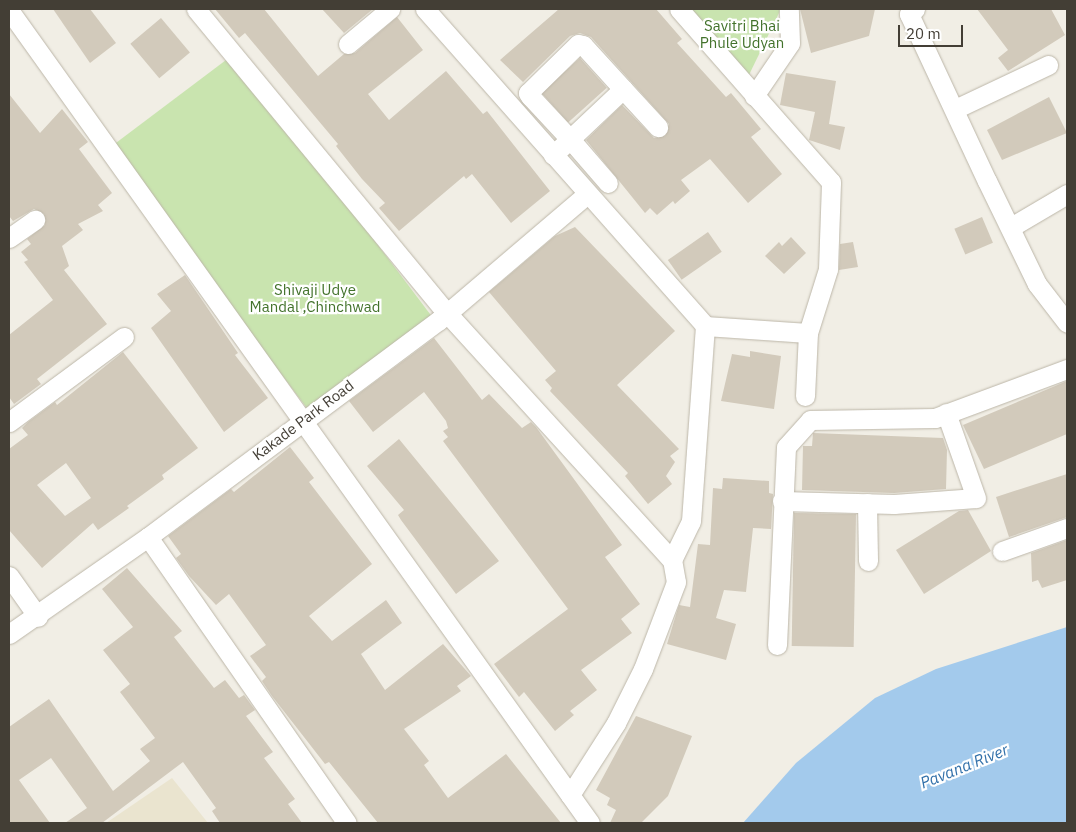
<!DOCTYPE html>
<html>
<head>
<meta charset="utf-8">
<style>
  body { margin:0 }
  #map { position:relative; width:1076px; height:832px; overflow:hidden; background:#f1eee5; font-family:"IBM Plex Sans",sans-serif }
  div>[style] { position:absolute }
  .education>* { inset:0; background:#eae4cf }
  .green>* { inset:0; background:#c9e4af; transform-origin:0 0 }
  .water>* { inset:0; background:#a3caec }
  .building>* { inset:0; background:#d2cabb; transform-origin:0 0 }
  .roads { filter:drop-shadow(0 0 1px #bcb6a8) drop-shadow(0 0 1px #bcb6a8) }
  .minor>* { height:19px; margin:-9.5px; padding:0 9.5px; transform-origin:9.5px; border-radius:9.5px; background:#fff }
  span { translate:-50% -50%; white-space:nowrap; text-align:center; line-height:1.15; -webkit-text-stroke:4.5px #fff; paint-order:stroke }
  .park-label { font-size:15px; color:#42722b }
  .street-label { font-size:15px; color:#433e35 }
  .water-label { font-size:16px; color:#3371aa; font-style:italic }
  .frame { position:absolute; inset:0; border:10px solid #433e35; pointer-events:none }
  .scale { position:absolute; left:898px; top:25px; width:65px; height:22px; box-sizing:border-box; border:2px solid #433e35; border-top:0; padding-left:6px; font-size:15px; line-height:18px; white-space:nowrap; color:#433e35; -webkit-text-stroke:4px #fff; paint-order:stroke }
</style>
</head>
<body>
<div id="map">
  <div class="education">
    <div style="clip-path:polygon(172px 778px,208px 823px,106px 823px)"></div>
  </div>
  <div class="green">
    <div style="clip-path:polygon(687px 9px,781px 9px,747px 79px)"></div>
    <div style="left:234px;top:54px;width:336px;height:155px;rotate:53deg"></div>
  </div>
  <div class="water">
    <div style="clip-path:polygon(1067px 627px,1067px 823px,743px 823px,796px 763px,875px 698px,936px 669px)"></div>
  </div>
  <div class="building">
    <div style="clip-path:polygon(53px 9px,90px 9px,116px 43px,90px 63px)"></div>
    <div style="clip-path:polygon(215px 9px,264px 9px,318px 76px,344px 54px,355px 53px,397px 17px,423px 50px,368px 94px,389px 120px,446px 71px,483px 114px,487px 111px,550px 191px,511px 223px,472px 174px,466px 179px,464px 176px,399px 231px,379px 208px,385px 203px,362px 179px,336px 146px,338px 144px,245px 33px,239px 38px)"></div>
    <div style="clip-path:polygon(322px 9px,373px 9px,344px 33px)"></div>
    <div style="clip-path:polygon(559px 9px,656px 9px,682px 39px,677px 43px,726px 97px,731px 93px,761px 129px,751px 137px,782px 174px,748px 203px,710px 159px,681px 180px,690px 191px,675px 204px,673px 201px,657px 215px,650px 208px,645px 213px,586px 140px,622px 105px,654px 138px,665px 136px,669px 124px,591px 37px,580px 33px,570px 36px,523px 82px,500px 60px)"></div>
    <div style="clip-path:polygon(800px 9px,875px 9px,869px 36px,811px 53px)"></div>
    <div style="clip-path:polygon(977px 9px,1051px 9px,1065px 35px,1008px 71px,998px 58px,1008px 50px)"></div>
    <div style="left:161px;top:18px;width:45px;height:40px;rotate:50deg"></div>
    <div style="left:580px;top:58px;width:40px;height:52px;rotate:48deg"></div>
    <div style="clip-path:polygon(786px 73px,836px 81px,829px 124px,845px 127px,840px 150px,809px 140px,815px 112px,780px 105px)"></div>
    <div style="clip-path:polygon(9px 94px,40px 133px,62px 109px,88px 142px,79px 149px,112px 193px,98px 205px,103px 211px,78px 224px,83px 230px,62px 246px,69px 266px,64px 270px,107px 324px,37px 379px,41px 384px,14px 404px,9px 397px,9px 335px,53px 300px,24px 262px,28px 260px,21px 252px,31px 244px,27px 239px,45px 225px,44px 214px,34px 209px,13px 221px,9px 216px)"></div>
    <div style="clip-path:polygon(1049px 97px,1067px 133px,1002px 160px,987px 130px)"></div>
    <div style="left:982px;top:217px;width:28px;height:30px;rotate:67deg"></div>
    <div style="clip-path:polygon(575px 227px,675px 331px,617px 385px,679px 449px,670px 456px,675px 462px,666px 476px,672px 484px,648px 504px,625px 476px,628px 473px,550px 391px,552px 388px,545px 380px,556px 371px,489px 292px,555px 236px)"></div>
    <div style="left:708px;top:232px;width:24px;height:49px;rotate:55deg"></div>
    <div style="clip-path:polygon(791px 237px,806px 253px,784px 274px,765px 256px,779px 242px,782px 246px)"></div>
    <div style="clip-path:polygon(853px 242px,858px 267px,839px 270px,840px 244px)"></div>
    <div style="clip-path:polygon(185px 275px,238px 353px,235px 355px,268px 398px,224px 432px,151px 328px,171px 311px,157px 294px)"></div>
    <div style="clip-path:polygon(434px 338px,482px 400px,489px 394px,522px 428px,531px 422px,536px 427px,622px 545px,605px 557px,640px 604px,621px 619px,632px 633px,581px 670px,597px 690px,570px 711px,574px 715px,555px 731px,524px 692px,519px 697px,494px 664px,568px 609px,443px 441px,448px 437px,443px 431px,448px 428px,446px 421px,424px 392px,373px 432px,349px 401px)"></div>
    <div style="clip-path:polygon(750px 351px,781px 356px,774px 409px,721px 401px,732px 354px,750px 357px)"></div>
    <div style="clip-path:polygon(evenodd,123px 352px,198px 448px,162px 475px,164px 479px,127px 506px,129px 508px,98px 530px,93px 523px,42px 568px,9px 530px,9px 449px,28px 435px,22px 428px,28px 422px,55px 402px,57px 405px,123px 352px,66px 463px,91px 498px,65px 516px,37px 485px,66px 463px)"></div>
    <div style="clip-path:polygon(1067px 381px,1067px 434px,984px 469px,963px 425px)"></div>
    <div style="clip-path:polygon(813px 433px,943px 438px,947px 450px,946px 489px,894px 493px,802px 490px,803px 446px,812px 446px)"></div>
    <div style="clip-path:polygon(399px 439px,499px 561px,456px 594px,401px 520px,398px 515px,404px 510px,367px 466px)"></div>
    <div style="clip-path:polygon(290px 447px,314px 478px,309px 482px,372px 564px,309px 616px,332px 641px,386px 600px,402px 623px,361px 654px,385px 690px,443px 644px,471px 676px,457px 686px,461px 691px,404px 729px,429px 761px,424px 765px,448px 798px,506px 754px,561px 823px,378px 823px,329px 762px,325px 764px,272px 696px,262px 681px,266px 677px,250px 656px,266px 645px,229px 594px,216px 605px,189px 576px,176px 558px,181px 554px,168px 536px,231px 489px,234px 492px)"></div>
    <div style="clip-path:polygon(1067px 474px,1067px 517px,1009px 537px,996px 497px)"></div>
    <div style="clip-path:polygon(723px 478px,769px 481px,769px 493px,773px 494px,771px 529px,753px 528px,746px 592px,724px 590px,716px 618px,736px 624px,726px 660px,667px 644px,679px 605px,690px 607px,698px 544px,710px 545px,713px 488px,722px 489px)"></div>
    <div style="clip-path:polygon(968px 510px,991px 551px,924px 594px,896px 550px,959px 511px)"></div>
    <div style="left:794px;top:513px;width:62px;height:133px;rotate:1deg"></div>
    <div style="clip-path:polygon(1067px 540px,1067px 580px,1042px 588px,1038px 580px,1032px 582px,1031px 553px)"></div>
    <div style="clip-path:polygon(127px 568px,182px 631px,174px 637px,214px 688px,225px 680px,239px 698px,244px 695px,255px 710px,246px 716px,273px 752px,264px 758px,295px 799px,288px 804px,302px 823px,220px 823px,212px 811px,216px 808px,183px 762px,102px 823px,65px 823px,87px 808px,51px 758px,19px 780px,50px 823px,9px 823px,9px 727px,49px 699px,113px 791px,150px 761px,140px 749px,155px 738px,120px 692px,130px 684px,103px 650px,133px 627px,102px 589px)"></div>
    <div style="clip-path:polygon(636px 716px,692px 736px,668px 796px,641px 823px,610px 823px,616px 810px,607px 805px,610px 798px,596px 790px)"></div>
  </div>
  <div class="roads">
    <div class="minor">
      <div style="left:196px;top:9px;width:394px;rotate:50.5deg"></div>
      <div style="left:447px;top:313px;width:334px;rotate:47.7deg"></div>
      <div style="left:425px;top:9px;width:423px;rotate:48.5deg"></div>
      <div style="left:705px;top:326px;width:103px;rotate:3.9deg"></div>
      <div style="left:808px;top:333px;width:67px;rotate:-72.6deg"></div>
      <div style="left:828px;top:269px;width:87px;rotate:-88deg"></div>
      <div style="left:831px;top:182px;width:230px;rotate:-131.3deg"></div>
      <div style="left:915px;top:9px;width:8px;rotate:140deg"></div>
      <div style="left:909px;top:14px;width:184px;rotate:65deg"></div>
      <div style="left:987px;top:181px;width:114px;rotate:64.1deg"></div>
      <div style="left:1037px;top:284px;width:49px;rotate:52.4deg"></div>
      <div style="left:9px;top:10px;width:999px;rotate:54.45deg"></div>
      <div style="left:348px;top:44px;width:55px;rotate:-39.8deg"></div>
      <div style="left:623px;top:89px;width:52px;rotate:47.4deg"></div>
      <div style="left:754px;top:96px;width:64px;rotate:-55.8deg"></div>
      <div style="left:790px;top:43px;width:34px;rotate:-92deg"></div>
      <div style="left:955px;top:109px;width:103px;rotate:-25.3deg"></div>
      <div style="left:553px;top:155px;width:23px;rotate:-43deg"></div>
      <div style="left:570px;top:139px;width:73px;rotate:-43.3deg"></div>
      <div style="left:623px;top:89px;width:59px;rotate:-132.3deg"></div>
      <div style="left:583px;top:45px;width:5px;rotate:-169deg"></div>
      <div style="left:578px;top:44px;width:70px;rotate:135.6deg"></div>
      <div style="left:528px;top:93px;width:4px;rotate:56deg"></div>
      <div style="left:530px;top:96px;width:59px;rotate:47.1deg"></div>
      <div style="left:570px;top:139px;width:58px;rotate:49.2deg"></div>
      <div style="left:1011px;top:227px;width:65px;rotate:-30.5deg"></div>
      <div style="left:9px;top:238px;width:32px;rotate:-35deg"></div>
      <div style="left:805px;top:396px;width:63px;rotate:-87.3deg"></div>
      <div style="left:9px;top:422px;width:143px;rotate:-36.5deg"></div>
      <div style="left:782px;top:501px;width:112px;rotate:1.5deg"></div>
      <div style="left:894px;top:504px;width:82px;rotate:-4.2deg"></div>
      <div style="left:976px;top:498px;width:90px;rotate:-109.4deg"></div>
      <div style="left:867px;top:503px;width:58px;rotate:89deg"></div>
      <div style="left:148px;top:537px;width:348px;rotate:55.2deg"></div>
      <div style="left:1002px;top:551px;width:69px;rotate:-19.5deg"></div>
      <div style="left:9px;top:576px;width:50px;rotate:54.7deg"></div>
      <div style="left:9px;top:634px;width:169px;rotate:-34.9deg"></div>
      <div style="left:148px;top:537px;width:362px;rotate:-36.7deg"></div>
      <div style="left:438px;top:321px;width:196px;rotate:-40.4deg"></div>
      <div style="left:777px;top:645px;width:198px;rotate:-87.4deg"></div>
      <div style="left:786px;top:447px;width:36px;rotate:-48deg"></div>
      <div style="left:810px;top:420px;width:125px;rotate:-0.9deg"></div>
      <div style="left:935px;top:418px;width:141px;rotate:-20.4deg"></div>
      <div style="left:570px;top:795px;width:85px;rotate:-57.4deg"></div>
      <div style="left:616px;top:723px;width:60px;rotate:-63.4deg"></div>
      <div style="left:643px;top:669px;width:93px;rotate:-69.2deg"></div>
      <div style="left:676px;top:582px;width:22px;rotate:-100deg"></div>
      <div style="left:672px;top:560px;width:43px;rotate:-64deg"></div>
      <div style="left:691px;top:521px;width:196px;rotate:-85.9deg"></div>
    </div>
  </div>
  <div class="park-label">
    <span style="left:742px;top:34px">Savitri Bhai<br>Phule Udyan</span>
    <span style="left:315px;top:298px">Shivaji Udye<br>Mandal ,Chinchwad</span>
  </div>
  <div class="street-label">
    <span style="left:303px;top:420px;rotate:-37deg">Kakade Park Road</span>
  </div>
  <div class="water-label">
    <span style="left:964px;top:766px;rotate:-22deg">Pavana River</span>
  </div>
  <div class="frame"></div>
  <div class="scale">20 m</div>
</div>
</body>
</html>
